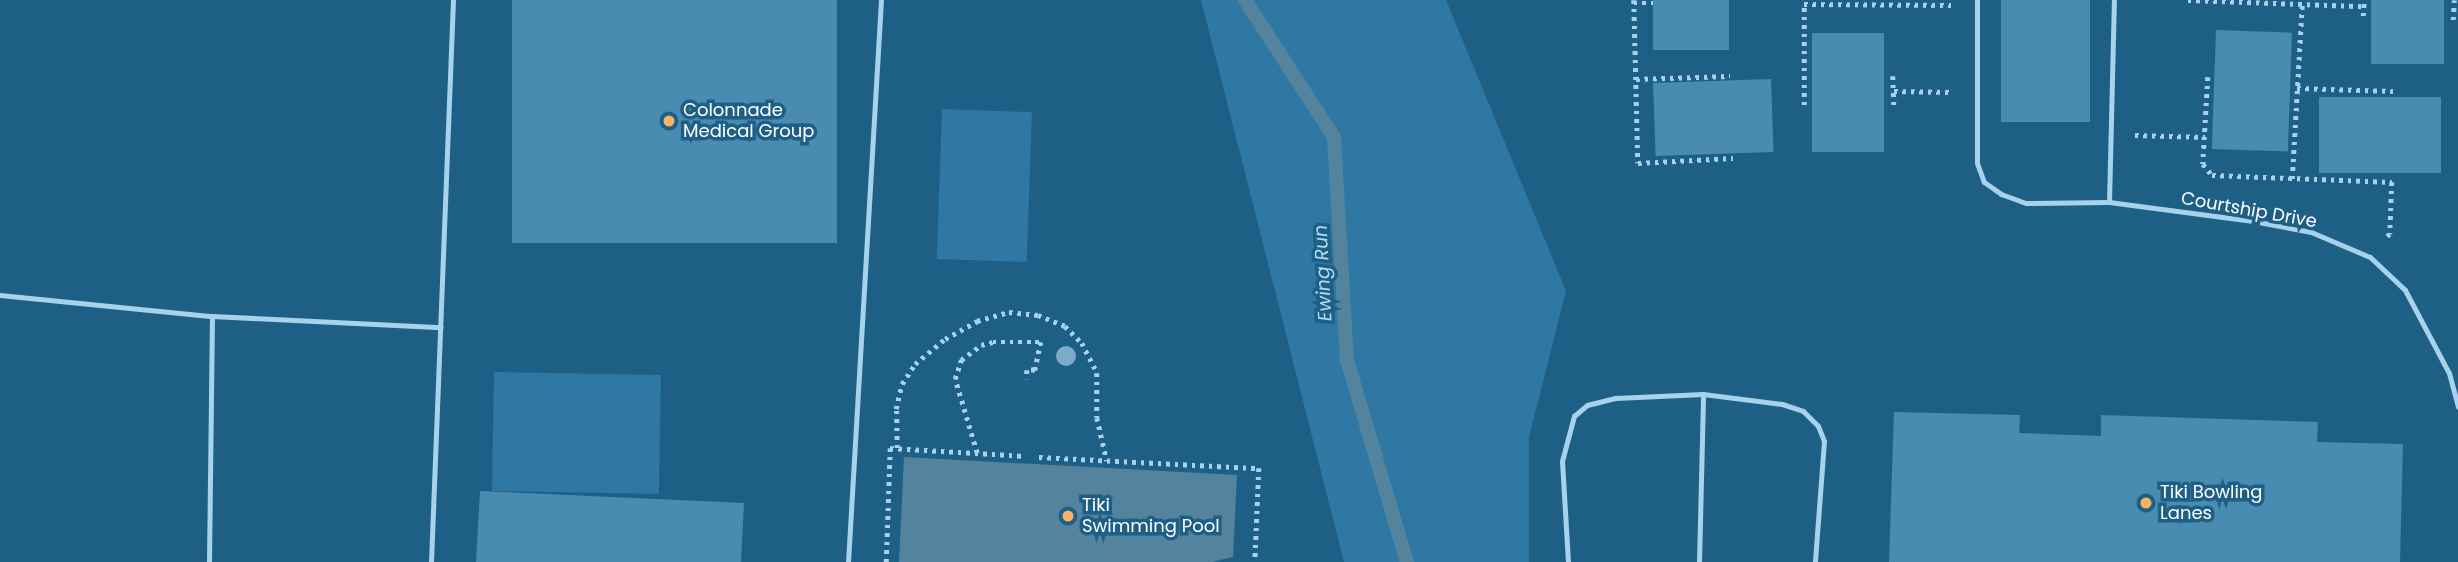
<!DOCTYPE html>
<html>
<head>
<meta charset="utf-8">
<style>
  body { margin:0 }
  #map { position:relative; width:2458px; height:562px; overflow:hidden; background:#1e5f86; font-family:Poppins,sans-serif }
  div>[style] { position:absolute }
  .green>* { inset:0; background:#2e78a3; transform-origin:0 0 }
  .water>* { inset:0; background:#54839e }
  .stream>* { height:14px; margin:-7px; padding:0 7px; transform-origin:7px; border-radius:7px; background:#54839e }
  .building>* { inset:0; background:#4a8bb1; transform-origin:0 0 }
  .path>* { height:4.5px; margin-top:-2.25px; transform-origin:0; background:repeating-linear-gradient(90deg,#a6d2eb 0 3.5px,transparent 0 8.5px) }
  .lane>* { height:5px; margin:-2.5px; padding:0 2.5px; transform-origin:2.5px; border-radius:2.5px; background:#a6d2eb }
  .trees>* { width:20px; height:20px; margin:-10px; border-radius:50%; background:#7daac5 }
  .dots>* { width:19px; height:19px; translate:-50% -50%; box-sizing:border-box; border:4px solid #1e5f86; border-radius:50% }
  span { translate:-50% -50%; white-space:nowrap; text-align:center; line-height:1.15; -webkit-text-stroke:7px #1e5f86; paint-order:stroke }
  .poi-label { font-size:18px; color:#fff }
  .left { translate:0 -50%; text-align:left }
  .street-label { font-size:18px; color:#fff }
  .water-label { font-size:19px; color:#b2dbf2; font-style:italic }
</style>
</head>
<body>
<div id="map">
  <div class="green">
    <div style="clip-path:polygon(1201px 0,1446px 0,1566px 291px,1529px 437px,1529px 562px,1344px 562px)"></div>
    <div style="left:942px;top:109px;width:90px;height:150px;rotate:2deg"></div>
    <div style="left:494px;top:372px;width:167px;height:119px;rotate:1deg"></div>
  </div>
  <div class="water">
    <div style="clip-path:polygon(904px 457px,1237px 475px,1233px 557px,1212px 562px,899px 562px)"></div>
  </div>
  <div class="stream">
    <div style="left:1245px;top:0;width:163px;rotate:57deg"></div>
    <div style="left:1334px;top:137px;width:223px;rotate:86.7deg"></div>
    <div style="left:1347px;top:360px;width:211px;rotate:73.5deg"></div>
  </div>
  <div class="building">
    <div style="left:512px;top:0;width:325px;height:243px"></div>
    <div style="left:1653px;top:0;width:76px;height:50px"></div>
    <div style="left:2001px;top:0;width:89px;height:122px"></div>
    <div style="left:2371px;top:0;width:73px;height:64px"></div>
    <div style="left:2216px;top:30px;width:76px;height:119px;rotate:2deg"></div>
    <div style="left:1812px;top:33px;width:72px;height:119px"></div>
    <div style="left:1771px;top:79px;width:73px;height:118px;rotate:88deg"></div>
    <div style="left:2319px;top:97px;width:122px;height:76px"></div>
    <div style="clip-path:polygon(1894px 412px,2020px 415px,2019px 433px,2101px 436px,2101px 415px,2318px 422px,2317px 442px,2403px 444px,2400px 562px,1889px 562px)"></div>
    <div style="clip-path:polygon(480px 491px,744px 503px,741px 562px,476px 562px)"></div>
  </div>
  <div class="path">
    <div style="left:1634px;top:0;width:163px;rotate:88.6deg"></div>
    <div style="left:1638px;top:163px;width:95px;rotate:-3deg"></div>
    <div style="left:2188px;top:0;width:176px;rotate:2deg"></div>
    <div style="left:1634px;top:3px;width:19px"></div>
    <div style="left:2363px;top:16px;width:16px;rotate:-86deg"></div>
    <div style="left:2453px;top:20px;width:20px;rotate:-87deg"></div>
    <div style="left:1893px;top:76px;width:31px;rotate:88deg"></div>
    <div style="left:2208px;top:77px;width:87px;rotate:93.3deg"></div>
    <div style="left:2203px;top:164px;width:14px;rotate:51deg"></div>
    <div style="left:2212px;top:175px;width:180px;rotate:2.2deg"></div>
    <div style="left:2392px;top:182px;width:52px;rotate:92.2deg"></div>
    <div style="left:2390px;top:234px;width:6px;rotate:135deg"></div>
    <div style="left:1636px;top:79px;width:94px;rotate:-1.8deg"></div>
    <div style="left:2297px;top:88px;width:96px;rotate:1.8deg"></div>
    <div style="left:1894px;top:91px;width:57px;rotate:1deg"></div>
    <div style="left:1804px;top:105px;width:101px;rotate:-90deg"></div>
    <div style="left:1804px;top:4px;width:147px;rotate:0.4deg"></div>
    <div style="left:2135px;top:135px;width:70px;rotate:1.6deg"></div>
    <div style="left:2292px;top:179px;width:175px;rotate:-86.7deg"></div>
    <div style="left:897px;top:448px;width:39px;rotate:-91deg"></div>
    <div style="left:896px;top:409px;width:26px;rotate:-77deg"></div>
    <div style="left:902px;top:384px;width:24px;rotate:-57deg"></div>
    <div style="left:915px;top:364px;width:39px;rotate:-40deg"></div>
    <div style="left:945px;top:339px;width:37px;rotate:-29deg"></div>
    <div style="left:977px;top:321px;width:33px;rotate:-16deg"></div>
    <div style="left:1009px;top:312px;width:29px;rotate:6deg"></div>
    <div style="left:1038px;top:315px;width:29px;rotate:22deg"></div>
    <div style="left:1065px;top:326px;width:24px;rotate:45deg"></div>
    <div style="left:1082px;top:343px;width:34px;rotate:63deg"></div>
    <div style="left:1097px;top:373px;width:45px;rotate:90deg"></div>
    <div style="left:1097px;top:418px;width:44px;rotate:76.9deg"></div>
    <div style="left:977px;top:453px;width:77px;rotate:-106.6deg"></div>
    <div style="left:955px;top:379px;width:20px;rotate:-72deg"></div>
    <div style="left:961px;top:360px;width:25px;rotate:-37deg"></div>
    <div style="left:981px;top:345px;width:12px;rotate:-14deg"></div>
    <div style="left:993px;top:342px;width:48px"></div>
    <div style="left:1041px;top:342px;width:29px;rotate:102deg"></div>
    <div style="left:1035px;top:370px;width:8px;rotate:180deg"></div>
    <div style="left:1027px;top:370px;width:9px;rotate:90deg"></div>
    <div style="left:1039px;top:457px;width:220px;rotate:2.9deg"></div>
    <div style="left:1259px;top:468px;width:94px;rotate:92.4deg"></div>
    <div style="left:886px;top:562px;width:114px;rotate:-88deg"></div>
    <div style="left:890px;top:448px;width:134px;rotate:3.4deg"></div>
  </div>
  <div class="lane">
    <div style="left:1977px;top:0;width:163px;rotate:90deg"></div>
    <div style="left:1977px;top:163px;width:20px;rotate:70deg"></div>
    <div style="left:1984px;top:182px;width:21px;rotate:35deg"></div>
    <div style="left:2001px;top:194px;width:27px;rotate:20deg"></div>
    <div style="left:2026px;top:203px;width:83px;rotate:-0.7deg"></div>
    <div style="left:2109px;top:202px;width:145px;rotate:7.5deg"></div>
    <div style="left:2253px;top:221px;width:59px;rotate:10.7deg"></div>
    <div style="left:2311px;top:232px;width:64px;rotate:23deg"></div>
    <div style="left:2370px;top:257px;width:48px;rotate:43.3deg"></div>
    <div style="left:2405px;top:290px;width:94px;rotate:62.1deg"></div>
    <div style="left:2449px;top:373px;width:35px;rotate:75deg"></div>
    <div style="left:2109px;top:202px;width:202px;rotate:-88.6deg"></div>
    <div style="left:0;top:295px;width:213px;rotate:5.7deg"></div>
    <div style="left:212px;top:316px;width:246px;rotate:90.7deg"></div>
    <div style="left:212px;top:316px;width:229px;rotate:2.8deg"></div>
    <div style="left:431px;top:562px;width:562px;rotate:-87.76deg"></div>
    <div style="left:848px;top:562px;width:563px;rotate:-86.64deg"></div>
    <div style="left:1568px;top:562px;width:101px;rotate:-93.4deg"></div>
    <div style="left:1562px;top:461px;width:47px;rotate:-75.1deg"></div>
    <div style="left:1574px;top:416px;width:17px;rotate:-40deg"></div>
    <div style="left:1587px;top:405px;width:30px;rotate:-14deg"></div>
    <div style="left:1616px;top:398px;width:87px;rotate:-2.6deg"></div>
    <div style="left:1703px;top:394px;width:80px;rotate:7.2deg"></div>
    <div style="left:1782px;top:404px;width:22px;rotate:18deg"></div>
    <div style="left:1803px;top:411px;width:21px;rotate:45deg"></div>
    <div style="left:1818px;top:426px;width:16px;rotate:68deg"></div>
    <div style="left:1824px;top:441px;width:121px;rotate:94.3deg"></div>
    <div style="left:1699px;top:562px;width:168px;rotate:-88.6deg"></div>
  </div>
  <div class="trees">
    <div style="left:1066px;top:356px"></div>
  </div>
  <div class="dots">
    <div style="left:669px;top:121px;background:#fab365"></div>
    <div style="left:2146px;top:503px;background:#fab365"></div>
    <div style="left:1068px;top:516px;background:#fab365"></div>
  </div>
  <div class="poi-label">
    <span class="left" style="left:683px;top:121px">Colonnade<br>Medical Group</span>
    <span class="left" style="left:2160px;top:503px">Tiki Bowling<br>Lanes</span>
    <span class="left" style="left:1082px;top:516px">Tiki<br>Swimming Pool</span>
  </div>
  <div class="street-label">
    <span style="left:2249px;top:210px;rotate:10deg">Courtship Drive</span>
  </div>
  <div class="water-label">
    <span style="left:1323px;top:273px;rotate:-93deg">Ewing Run</span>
  </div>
</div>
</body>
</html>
